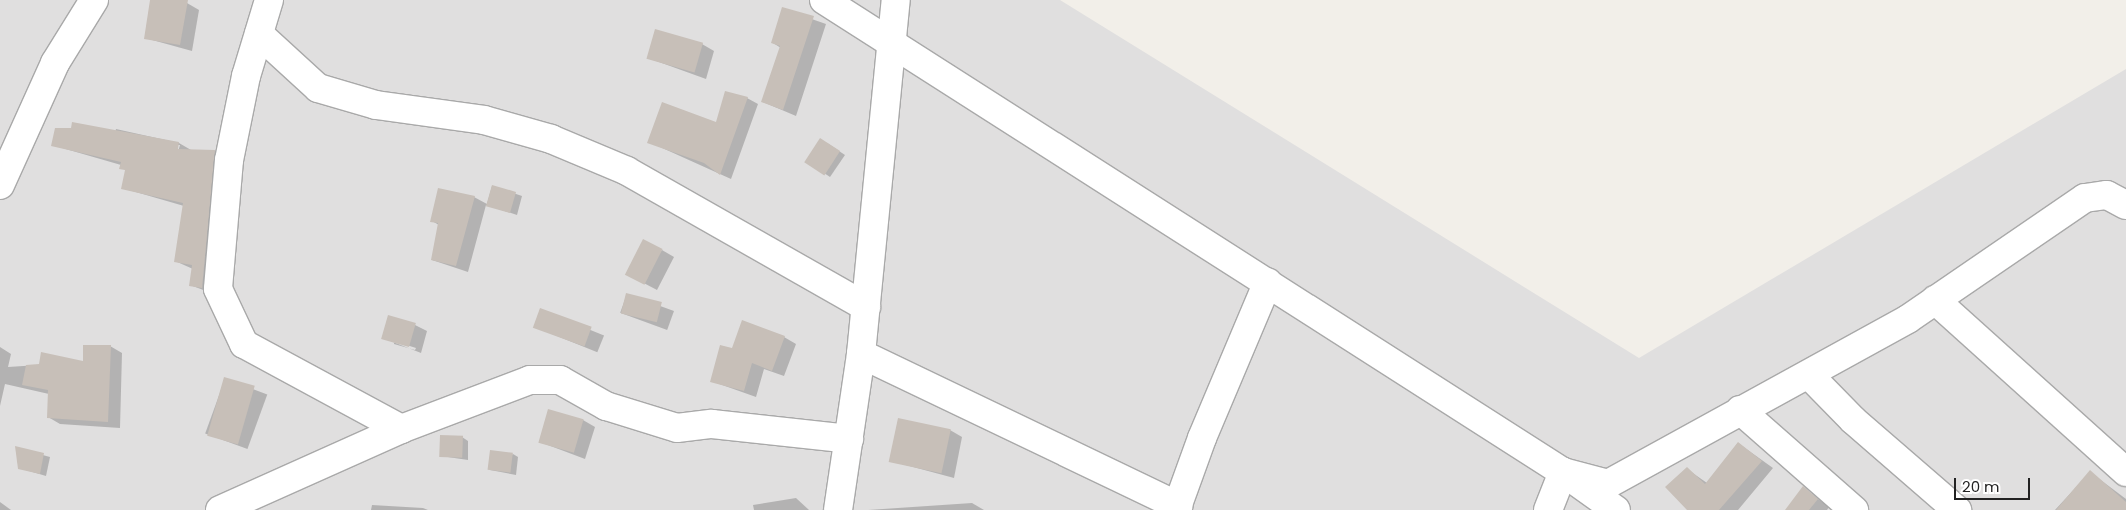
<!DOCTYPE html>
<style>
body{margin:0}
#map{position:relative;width:2126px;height:510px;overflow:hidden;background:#f2efe9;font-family:Poppins,sans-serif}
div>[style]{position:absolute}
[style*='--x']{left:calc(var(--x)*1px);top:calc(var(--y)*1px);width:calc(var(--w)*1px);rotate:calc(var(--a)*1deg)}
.residential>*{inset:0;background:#e0dfdf}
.shadow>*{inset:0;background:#0003;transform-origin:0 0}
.building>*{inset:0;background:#c7bfb8;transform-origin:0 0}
.roads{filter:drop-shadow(1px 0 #a9a9a9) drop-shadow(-1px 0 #a9a9a9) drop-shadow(0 1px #a9a9a9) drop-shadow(0 -1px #a9a9a9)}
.minor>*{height:28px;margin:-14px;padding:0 14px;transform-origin:14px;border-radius:14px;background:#fff}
span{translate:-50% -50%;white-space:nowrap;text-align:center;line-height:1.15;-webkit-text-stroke:4.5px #fff;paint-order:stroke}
.scale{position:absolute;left:1954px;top:478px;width:76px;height:22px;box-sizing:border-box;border:2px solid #222;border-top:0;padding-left:6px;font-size:15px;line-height:18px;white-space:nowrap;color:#222;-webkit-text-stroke:4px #fff;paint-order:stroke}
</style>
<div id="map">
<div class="residential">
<div style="clip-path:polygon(0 0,1060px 0,1639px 358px,2126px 69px,2126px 510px,0 510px)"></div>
</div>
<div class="shadow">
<div style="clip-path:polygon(151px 0,187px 3px,199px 10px,192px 51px,145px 38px)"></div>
<div style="clip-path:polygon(783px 9px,826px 24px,796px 116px,763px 102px,781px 48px,773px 43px)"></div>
<div style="clip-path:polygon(702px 44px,714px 51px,706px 79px,648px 58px)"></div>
<div style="clip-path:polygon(747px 98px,758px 104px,731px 179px,649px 142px,717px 124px)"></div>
<div style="clip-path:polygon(evenodd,116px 129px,179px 143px,191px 150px,215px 151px,227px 158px,214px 294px,190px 285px,193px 269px,175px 261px,184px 206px,122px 188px,126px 171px,121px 165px,52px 145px,115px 133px,116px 129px,177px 145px,180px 145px,177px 155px,177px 145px)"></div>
<div style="clip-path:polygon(827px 143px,845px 155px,830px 177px,806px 161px)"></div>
<div style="clip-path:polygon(492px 186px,522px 196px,517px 215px,486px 205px,468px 272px,432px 260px,439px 225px,432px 221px,474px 197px,487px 204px)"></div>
<div style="clip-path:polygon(662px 250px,674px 257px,657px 290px,638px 280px)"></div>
<div style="left:627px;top:294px;width:50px;height:20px;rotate:20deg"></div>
<div style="left:541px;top:310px;width:68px;height:18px;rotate:22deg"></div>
<div style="clip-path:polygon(evenodd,415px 325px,427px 331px,421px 353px,383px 338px,415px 325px,394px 341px,416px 348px,415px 350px,394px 344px,394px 341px)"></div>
<div style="clip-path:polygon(784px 337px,796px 344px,784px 376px,764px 369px,756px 397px,711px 381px,733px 350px)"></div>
<div style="clip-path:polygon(110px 346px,122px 353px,120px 428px,60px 424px,48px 417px,49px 394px,5px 384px,0 406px,0 347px,11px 354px,8px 367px,85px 362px)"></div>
<div style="left:225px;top:379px;width:45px;height:58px;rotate:20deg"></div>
<div style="clip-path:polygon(583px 420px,595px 427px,585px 459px,540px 442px)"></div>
<div style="clip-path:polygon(950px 430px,962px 437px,954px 478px,891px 461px)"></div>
<div style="clip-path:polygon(462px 437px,468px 441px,468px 460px,441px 456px)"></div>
<div style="clip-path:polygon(1738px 443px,1773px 468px,1738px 510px,1689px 510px,1687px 469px,1707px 483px)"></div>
<div style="clip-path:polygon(17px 448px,50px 457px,46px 476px,19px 468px)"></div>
<div style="clip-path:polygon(513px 454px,518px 457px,516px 475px,490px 470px)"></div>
<div style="clip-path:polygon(2090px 472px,2126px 499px,2126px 510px,2055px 510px)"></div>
<div style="clip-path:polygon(1803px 488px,1829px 507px,1827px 510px,1787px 510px)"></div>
<div style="clip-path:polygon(796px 498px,809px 510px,754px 510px,753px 505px)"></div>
<div style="clip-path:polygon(0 502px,11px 510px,0 510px)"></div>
<div style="clip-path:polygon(972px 503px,984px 510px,868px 510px)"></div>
<div style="clip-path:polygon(372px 505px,423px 508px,428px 510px,371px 510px)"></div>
</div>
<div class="building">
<div style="clip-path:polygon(150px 0,188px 0,180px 45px,144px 39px)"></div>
<div style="clip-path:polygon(782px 7px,814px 16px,783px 110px,761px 102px,780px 46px,771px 43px)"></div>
<div style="left:655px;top:29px;width:50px;height:31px;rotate:16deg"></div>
<div style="clip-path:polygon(725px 91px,748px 97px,720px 175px,704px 163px,647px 143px,662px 102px,716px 122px)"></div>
<div style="clip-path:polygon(72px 122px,179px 142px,178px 149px,215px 150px,202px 288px,189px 286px,192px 265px,174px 262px,183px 203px,121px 189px,125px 170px,119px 169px,121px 162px,51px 146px,55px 128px,71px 128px)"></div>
<div style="left:820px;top:138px;width:24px;height:29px;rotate:33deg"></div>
<div style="left:492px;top:185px;width:25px;height:22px;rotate:16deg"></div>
<div style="clip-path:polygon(438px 188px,475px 196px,456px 266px,431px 260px,438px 223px,430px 222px)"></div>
<div style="left:643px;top:239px;width:22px;height:40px;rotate:27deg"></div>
<div style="left:626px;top:293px;width:37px;height:21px;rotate:14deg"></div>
<div style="left:540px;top:308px;width:55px;height:21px;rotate:20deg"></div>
<div style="left:388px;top:315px;width:29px;height:25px;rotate:16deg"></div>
<div style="clip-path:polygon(742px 320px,785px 336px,772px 371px,752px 363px,744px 391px,710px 382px,720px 345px,732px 348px)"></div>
<div style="clip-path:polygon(83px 345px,111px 345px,108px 422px,47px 418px,48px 390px,22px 385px,26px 365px,39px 364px,41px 352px,83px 361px)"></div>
<div style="left:224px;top:377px;width:32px;height:61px;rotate:16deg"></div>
<div style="left:548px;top:409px;width:37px;height:35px;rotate:16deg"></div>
<div style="left:898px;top:418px;width:54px;height:45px;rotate:12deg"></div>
<div style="left:440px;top:435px;width:23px;height:22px;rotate:2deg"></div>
<div style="clip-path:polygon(1738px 442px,1762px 461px,1719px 510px,1687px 510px,1665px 487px,1687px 467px,1705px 484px)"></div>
<div style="clip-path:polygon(15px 446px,44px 453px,40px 474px,18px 469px)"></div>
<div style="left:490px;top:450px;width:23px;height:20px;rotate:7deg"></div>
<div style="clip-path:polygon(2090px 470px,2126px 502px,2126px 510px,2056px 510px)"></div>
<div style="clip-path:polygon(1803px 486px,1818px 499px,1809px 510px,1785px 510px)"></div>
</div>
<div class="roads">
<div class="minor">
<div style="--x:269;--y:0;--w:79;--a:106.8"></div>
<div style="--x:246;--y:76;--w:86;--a:101.4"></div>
<div style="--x:229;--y:160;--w:129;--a:94.9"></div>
<div style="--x:218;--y:289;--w:61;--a:64.7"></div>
<div style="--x:244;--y:344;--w:179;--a:28.4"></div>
<div style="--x:824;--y:0;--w:877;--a:32.57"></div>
<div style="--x:1563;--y:472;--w:65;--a:35.6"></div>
<div style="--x:259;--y:34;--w:80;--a:42.5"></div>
<div style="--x:318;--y:88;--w:60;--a:16.3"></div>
<div style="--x:376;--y:105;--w:109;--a:7.9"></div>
<div style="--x:484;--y:120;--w:70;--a:15.8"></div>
<div style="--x:551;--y:139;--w:82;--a:22.8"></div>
<div style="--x:627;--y:171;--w:275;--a:29.6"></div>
<div style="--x:0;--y:185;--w:134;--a:-65.7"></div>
<div style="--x:55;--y:63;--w:74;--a:-58.2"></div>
<div style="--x:1935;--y:300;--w:257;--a:42"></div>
<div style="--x:861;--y:354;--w:352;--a:25.6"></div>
<div style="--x:1809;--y:375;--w:63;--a:45.6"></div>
<div style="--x:1853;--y:420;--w:138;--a:40.9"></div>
<div style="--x:1740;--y:410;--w:152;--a:41.3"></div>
<div style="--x:220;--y:510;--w:198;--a:-24.1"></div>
<div style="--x:401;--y:429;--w:138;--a:-20.8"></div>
<div style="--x:530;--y:380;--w:30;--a:0"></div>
<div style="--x:560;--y:380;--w:53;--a:29.5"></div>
<div style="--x:606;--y:406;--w:74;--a:17.2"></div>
<div style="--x:677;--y:428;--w:35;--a:-7"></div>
<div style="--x:712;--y:424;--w:138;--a:6.2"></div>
<div style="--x:838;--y:510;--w:158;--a:-81.6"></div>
<div style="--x:861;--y:354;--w:356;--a:-84.4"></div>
<div style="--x:1176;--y:510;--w:77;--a:-70.1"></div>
<div style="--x:1202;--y:438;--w:169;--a:-67.1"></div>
<div style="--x:1548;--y:510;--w:41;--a:-68.5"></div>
<div style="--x:1563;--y:472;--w:47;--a:14.9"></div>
<div style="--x:1608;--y:484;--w:342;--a:-28.8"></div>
<div style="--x:1908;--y:319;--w:214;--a:-34.4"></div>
<div style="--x:2085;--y:198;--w:22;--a:-8"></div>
<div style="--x:2107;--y:195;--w:21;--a:28"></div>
</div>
</div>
<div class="scale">20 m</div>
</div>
